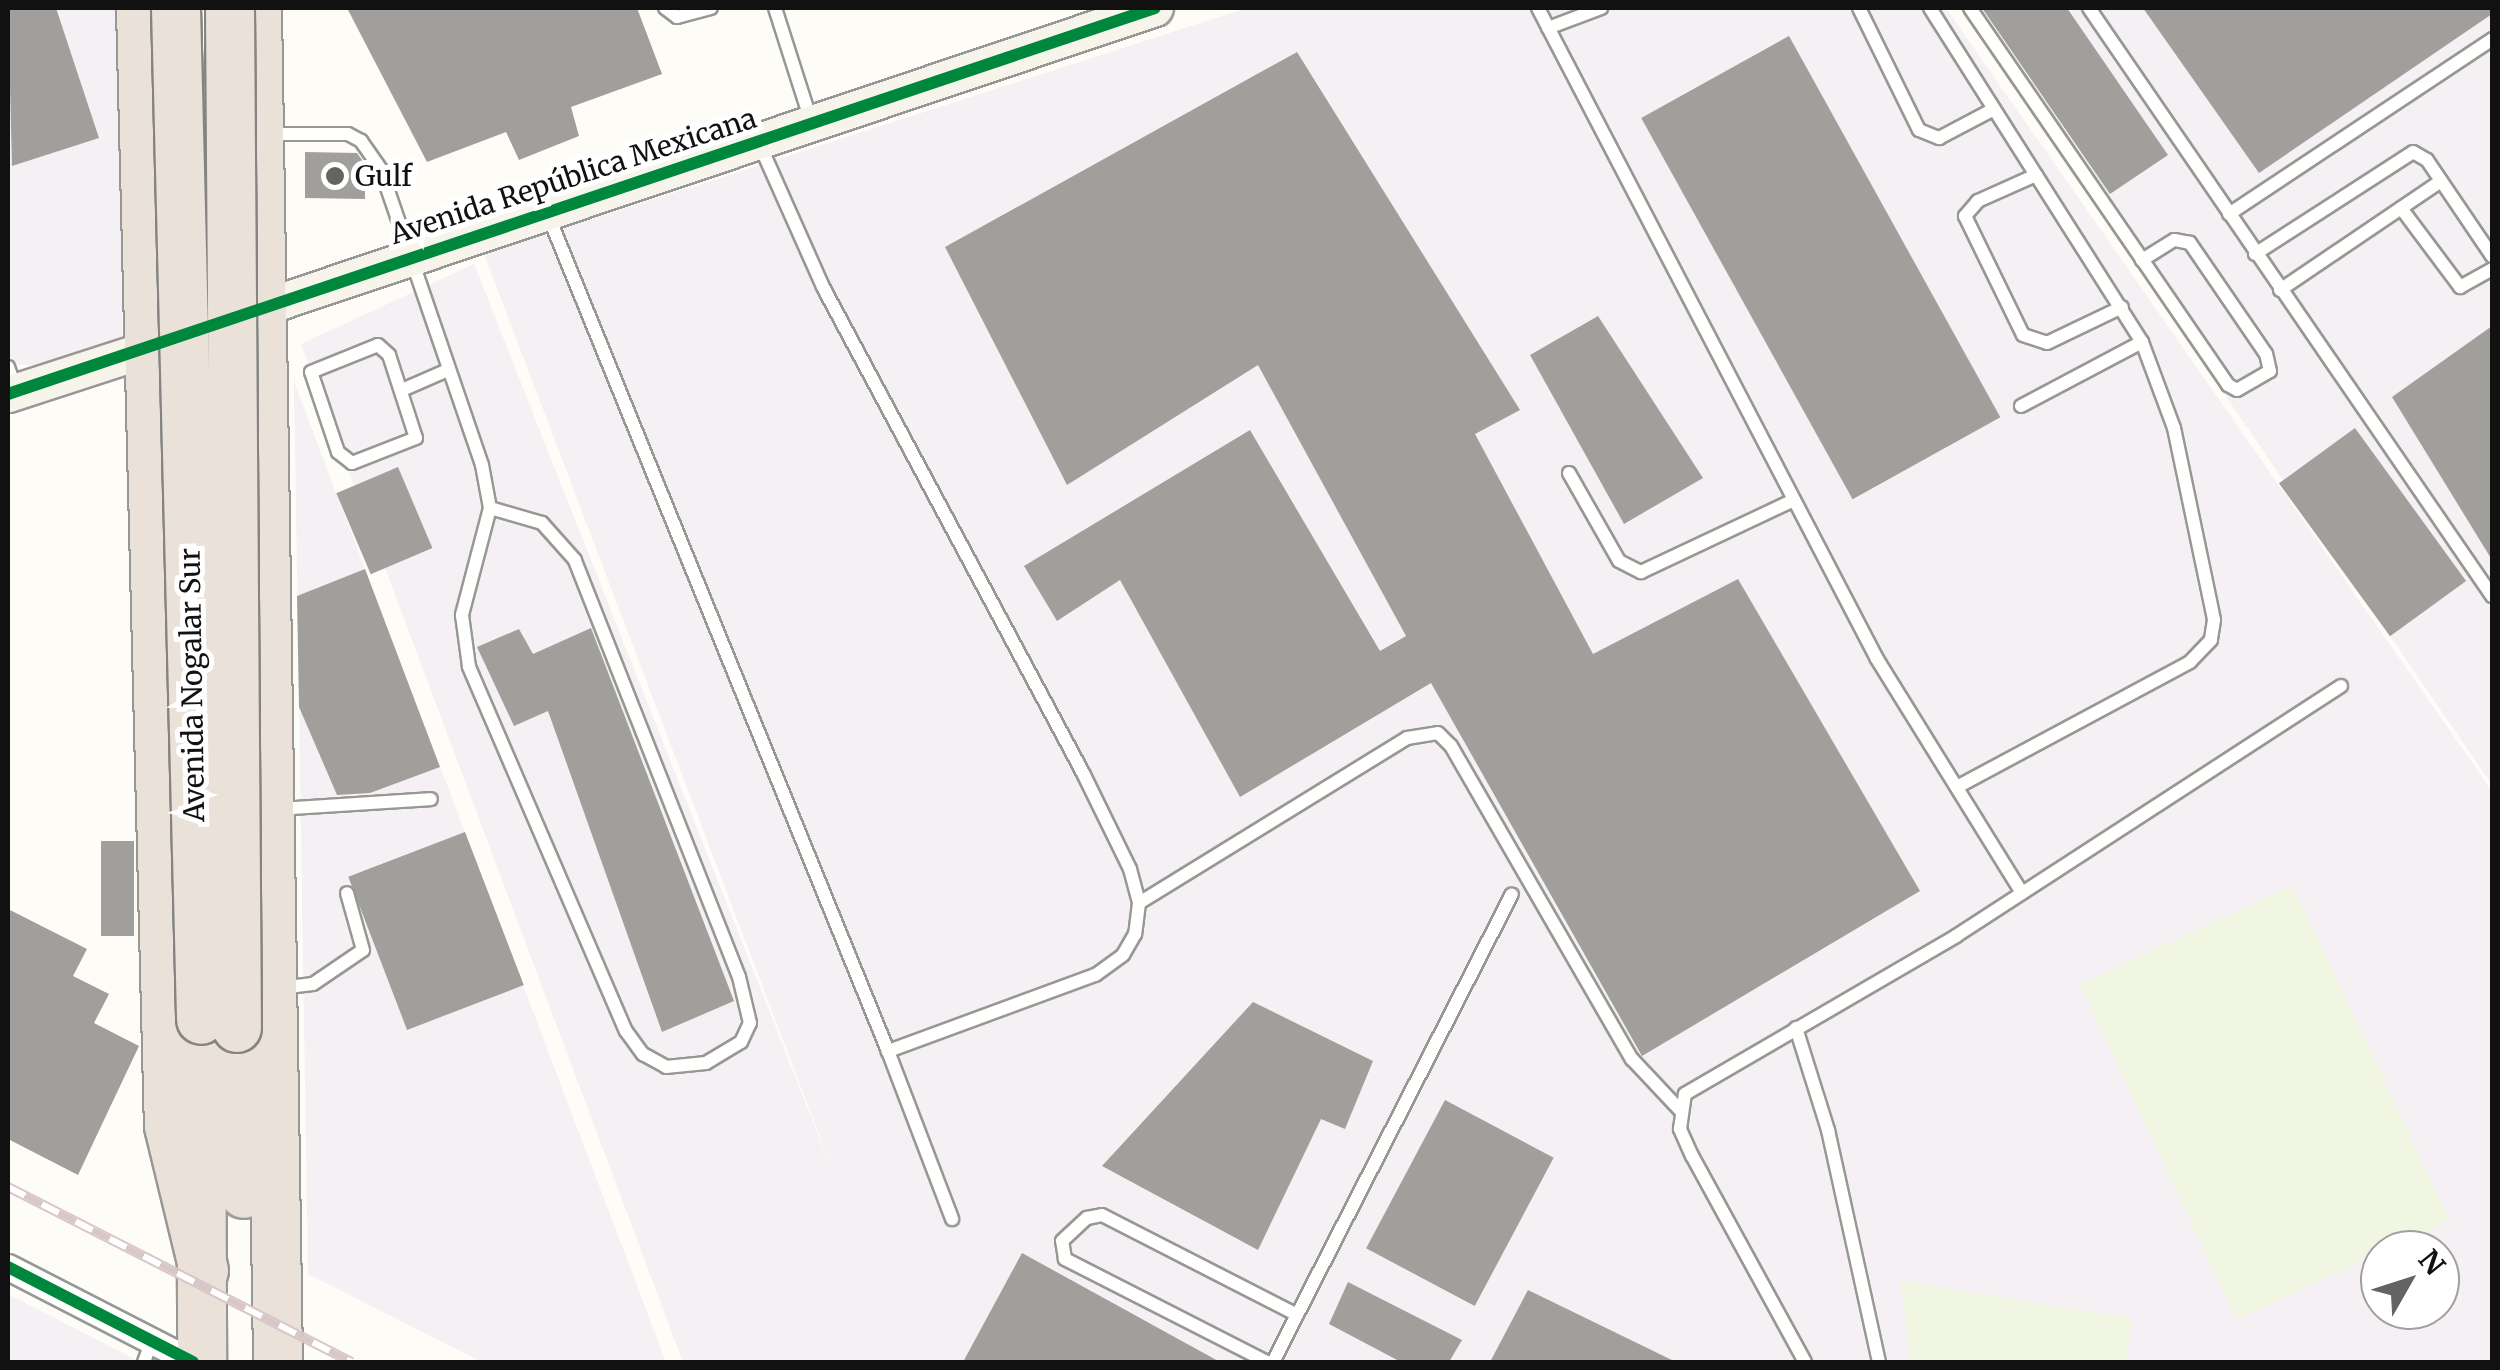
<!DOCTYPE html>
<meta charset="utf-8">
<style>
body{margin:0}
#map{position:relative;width:2500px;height:1370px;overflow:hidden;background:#fdfcf7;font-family:Merriweather,serif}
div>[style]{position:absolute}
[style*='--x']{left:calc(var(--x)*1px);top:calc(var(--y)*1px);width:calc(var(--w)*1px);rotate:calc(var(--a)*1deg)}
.industrial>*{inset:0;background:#f5f0f3;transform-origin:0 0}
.pitch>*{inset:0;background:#f0f6e1;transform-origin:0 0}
.building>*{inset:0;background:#a19f9c;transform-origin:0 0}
.roads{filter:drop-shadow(2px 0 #979795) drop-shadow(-2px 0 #979795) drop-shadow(0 2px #979795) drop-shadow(0 -2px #979795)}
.lane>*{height:12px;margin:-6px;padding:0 6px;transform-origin:6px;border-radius:6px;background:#fffffe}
.street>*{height:25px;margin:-12.5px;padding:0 12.5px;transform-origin:12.5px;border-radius:12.5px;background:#fffffe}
.secondary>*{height:35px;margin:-17.5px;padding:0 17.5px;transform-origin:17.5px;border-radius:17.5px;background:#f6f4eb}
.highway>*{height:48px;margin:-24px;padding:0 24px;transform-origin:24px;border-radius:24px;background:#eae1d8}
.rail>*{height:10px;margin-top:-5px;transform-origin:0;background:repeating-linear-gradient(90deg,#fff 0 19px,#d9c6c7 0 38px);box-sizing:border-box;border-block:2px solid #d9c6c7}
.bridges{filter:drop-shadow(2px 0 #858482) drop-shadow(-2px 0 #858482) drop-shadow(0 2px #858482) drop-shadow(0 -2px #858482)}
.highway-bridge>*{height:48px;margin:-24px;padding:0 24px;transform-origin:24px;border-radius:24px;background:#eae1d8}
.cycleway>*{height:12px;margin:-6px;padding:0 6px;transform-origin:6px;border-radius:6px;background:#00873e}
.dots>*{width:28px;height:28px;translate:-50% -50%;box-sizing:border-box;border:5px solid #fff;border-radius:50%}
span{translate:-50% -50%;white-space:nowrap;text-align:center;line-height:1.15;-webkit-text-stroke:10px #fff;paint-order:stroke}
.poi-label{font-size:28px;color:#111}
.left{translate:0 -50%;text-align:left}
.street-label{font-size:28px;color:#111}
.frame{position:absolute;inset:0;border:10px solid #111;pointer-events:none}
.north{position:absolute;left:2360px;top:1230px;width:100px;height:100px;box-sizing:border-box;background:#fff;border:2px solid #a0a0a0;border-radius:50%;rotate:51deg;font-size:28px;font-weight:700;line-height:40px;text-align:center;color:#111}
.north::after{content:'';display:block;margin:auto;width:35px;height:45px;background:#646362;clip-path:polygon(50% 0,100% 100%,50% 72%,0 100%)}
</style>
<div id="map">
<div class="industrial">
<div style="left:8px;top:8px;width:114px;height:357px"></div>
<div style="clip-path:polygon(evenodd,1247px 8px,1946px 8px,2492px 791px,2492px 1362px,683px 1362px,301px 344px,474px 264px,842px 1195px,484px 254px,1247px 8px,2380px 1250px,2440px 1250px,2440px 1310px,2380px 1310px,2380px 1250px)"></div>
<div style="clip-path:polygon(1960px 8px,2492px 8px,2492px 785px)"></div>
<div style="clip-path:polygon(294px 382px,666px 1362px,482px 1362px,308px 1274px)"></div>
<div style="clip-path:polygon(8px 1294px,140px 1362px,8px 1362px)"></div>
</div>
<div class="pitch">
<div style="left:2293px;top:885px;width:370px;height:235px;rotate:65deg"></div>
<div style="clip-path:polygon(1901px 1281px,2132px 1318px,2126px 1362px,1910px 1362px)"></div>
</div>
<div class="building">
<div style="clip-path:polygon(8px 8px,56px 8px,99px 138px,12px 166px)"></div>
<div style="clip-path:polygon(347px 8px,637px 8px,662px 74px,571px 107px,579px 136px,519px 160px,506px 132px,427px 162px)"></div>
<div style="clip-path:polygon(1982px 8px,2067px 8px,2168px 155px,2110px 194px)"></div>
<div style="clip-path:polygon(2143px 8px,2492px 8px,2492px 14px,2259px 173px)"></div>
<div style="left:1789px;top:36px;width:436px;height:169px;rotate:61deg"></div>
<div style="clip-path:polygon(1297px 52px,1520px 410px,1475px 434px,1593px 654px,1738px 579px,1920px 891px,1642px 1056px,1431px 683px,1240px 797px,1120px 580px,1057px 621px,1024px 566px,1250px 430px,1380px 651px,1406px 636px,1258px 365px,1067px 485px,945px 247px)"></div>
<div style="clip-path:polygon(305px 152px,357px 153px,365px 164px,365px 199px,305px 198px)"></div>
<div style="clip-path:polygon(1598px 316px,1703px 478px,1624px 524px,1530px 355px)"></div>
<div style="clip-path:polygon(2492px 326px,2492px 560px,2392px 397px)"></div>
<div style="left:2355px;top:428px;width:189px;height:94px;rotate:54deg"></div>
<div style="left:398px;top:467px;width:88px;height:67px;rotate:67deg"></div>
<div style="clip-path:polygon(365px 569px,440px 767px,370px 793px,337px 795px,299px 707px,297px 596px)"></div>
<div style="clip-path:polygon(591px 628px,734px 1001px,662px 1032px,548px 711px,514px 726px,477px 647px,519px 629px,533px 654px)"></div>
<div style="left:465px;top:832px;width:164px;height:125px;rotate:69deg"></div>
<div style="left:101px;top:841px;width:33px;height:95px"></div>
<div style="clip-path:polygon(8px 909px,87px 949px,73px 976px,109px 994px,94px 1023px,139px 1046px,78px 1175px,8px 1139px)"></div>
<div style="clip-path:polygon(1253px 1002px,1373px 1061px,1345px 1129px,1321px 1119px,1258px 1250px,1102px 1166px)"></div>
<div style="left:1445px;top:1100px;width:123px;height:168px;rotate:28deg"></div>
<div style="clip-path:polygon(1022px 1253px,1220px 1362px,963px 1362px)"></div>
<div style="clip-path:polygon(1348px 1282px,1462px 1340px,1449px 1362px,1401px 1362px,1329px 1324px)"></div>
<div style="clip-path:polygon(1528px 1290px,1676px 1362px,1490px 1362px)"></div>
</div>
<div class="roads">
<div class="lane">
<div style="--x:665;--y:8;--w:15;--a:37"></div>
<div style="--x:677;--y:17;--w:35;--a:-15"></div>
<div style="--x:775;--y:8;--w:119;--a:72.3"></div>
<div style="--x:1538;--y:8;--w:734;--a:62.49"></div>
<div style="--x:1877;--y:659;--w:275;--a:58.2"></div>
<div style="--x:1859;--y:8;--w:136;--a:63.8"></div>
<div style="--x:1919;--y:130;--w:22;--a:22"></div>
<div style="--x:1939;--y:138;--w:62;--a:-27.8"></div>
<div style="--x:1930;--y:8;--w:396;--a:57.6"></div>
<div style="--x:2142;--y:342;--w:92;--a:69.6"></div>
<div style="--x:2174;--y:428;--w:196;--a:78.2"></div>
<div style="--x:2214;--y:620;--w:20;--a:99"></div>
<div style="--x:2211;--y:640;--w:30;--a:134"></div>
<div style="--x:2190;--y:662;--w:264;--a:151.8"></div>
<div style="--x:1970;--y:8;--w:457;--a:55.6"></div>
<div style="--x:2228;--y:385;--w:10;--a:29"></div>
<div style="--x:2237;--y:390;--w:38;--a:-30"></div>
<div style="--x:2270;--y:371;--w:17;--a:-103"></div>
<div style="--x:2266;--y:354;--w:135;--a:-124.4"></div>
<div style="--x:2190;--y:243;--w:16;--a:-169"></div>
<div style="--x:2174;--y:240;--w:38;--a:148"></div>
<div style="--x:2089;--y:8;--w:713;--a:55.57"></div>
<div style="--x:1548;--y:28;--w:57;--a:-20.7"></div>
<div style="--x:269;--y:134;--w:79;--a:0"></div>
<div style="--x:348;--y:134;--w:15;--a:28"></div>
<div style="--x:361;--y:141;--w:35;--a:55"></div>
<div style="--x:381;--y:170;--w:312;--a:71.1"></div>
<div style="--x:482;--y:465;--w:44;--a:79.5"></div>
<div style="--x:490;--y:508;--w:111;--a:104.7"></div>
<div style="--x:462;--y:615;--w:52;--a:82.3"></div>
<div style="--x:469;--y:667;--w:396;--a:66.7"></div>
<div style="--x:626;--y:1031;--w:29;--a:54"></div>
<div style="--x:643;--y:1054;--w:26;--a:29"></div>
<div style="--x:666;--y:1067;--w:40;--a:-5.7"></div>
<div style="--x:706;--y:1063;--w:41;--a:-31"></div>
<div style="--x:741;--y:1042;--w:21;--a:-65"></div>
<div style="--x:750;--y:1023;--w:47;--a:-103.4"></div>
<div style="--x:739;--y:977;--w:448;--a:-111.5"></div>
<div style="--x:575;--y:560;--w:50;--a:-131.7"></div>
<div style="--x:542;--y:523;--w:54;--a:-163.9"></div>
<div style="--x:759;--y:143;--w:158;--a:66"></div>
<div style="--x:823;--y:287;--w:551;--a:61.85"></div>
<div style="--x:1083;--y:773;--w:107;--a:63.9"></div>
<div style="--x:1130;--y:869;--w:35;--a:75"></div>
<div style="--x:1139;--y:903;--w:31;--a:97"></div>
<div style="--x:1135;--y:934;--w:24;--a:120"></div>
<div style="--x:1123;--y:955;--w:34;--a:144"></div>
<div style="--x:1095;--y:975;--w:221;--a:159.8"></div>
<div style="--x:888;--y:1051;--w:180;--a:69.1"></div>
<div style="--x:2036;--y:175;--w:64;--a:155.9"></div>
<div style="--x:1978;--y:201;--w:20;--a:131"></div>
<div style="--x:1965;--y:216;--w:132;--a:64"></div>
<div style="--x:2023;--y:335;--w:25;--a:18"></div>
<div style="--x:2047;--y:343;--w:83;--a:-25.6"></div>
<div style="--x:2401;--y:208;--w:99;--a:53.2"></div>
<div style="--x:2460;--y:287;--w:37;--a:-29"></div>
<div style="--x:2229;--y:214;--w:316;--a:-33.6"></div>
<div style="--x:548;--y:215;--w:902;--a:67.87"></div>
<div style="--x:2255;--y:254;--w:188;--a:-32.8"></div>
<div style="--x:2413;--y:152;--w:16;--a:30"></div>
<div style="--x:2427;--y:160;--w:116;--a:55.9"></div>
<div style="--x:2280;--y:290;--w:194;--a:-34.1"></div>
<div style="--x:378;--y:345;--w:15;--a:42"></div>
<div style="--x:389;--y:355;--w:87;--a:72"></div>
<div style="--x:416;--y:438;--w:69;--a:158.7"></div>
<div style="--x:352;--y:463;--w:18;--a:-142"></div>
<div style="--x:338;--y:452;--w:84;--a:-108.6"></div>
<div style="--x:311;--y:372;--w:72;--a:-21.9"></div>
<div style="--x:8;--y:367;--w:23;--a:70"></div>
<div style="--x:402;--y:390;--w:50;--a:-23.5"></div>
<div style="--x:2021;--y:406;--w:137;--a:-27.9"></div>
<div style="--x:1569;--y:473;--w:101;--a:60.4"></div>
<div style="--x:1619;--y:561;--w:25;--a:27"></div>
<div style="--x:1641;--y:572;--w:169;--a:-25.2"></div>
<div style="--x:278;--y:809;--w:153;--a:-3.7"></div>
<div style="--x:1139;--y:903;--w:315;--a:-31.6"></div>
<div style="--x:1407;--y:738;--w:31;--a:-9"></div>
<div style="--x:1438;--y:733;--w:18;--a:45"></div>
<div style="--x:1451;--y:746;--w:362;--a:60"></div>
<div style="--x:1632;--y:1059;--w:69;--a:46.8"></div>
<div style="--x:280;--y:988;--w:33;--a:-7"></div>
<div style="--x:313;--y:984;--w:60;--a:-34.2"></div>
<div style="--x:363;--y:950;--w:59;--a:-105.7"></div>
<div style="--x:1796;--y:1028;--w:107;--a:72.6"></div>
<div style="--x:1828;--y:1130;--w:238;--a:77.6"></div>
<div style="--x:144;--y:1362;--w:20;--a:-70"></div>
<div style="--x:1267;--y:1362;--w:227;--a:-153"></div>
<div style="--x:1065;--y:1259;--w:18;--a:-99"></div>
<div style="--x:1062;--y:1241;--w:34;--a:-43"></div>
<div style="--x:1087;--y:1218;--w:15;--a:-11"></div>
<div style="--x:1102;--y:1215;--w:219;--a:27.1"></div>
<div style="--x:1273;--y:1362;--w:525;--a:-62.95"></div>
<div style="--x:1805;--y:1362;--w:235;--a:-118.7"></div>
<div style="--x:1692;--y:1156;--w:30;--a:-114"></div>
<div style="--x:1680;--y:1129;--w:35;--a:-82"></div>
<div style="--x:1685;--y:1094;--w:314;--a:-30.2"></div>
<div style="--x:1956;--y:936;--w:459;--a:-33"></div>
</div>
<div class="street">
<div style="--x:8;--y:1267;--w:208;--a:27.2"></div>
</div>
<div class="secondary">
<div style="--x:240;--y:315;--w:965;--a:-18.55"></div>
<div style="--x:8;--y:394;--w:168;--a:-18"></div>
</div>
<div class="highway">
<div style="--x:141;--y:8;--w:1118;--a:88.57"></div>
<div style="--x:169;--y:1126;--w:149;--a:76.4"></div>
<div style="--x:257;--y:8;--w:1354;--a:89.11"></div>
<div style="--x:201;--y:1020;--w:342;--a:89.8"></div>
<div style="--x:237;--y:1028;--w:166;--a:87.6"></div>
</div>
</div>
<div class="rail">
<div style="--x:8;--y:1187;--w:386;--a:27"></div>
</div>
<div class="bridges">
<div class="highway-bridge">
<div style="--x:176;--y:8;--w:1012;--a:88.58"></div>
<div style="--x:230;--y:8;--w:1020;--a:89.61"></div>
</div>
</div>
<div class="cycleway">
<div style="--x:8;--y:394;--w:1210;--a:-18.6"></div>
<div style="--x:8;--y:1267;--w:208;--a:27.2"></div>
</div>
<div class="dots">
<div style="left:335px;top:176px;background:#646362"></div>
</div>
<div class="poi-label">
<span class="left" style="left:355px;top:176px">Gulf</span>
</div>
<div class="street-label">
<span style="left:573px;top:176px;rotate:-18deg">Avenida República Mexicana</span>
<span style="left:192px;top:685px;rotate:-91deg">Avenida Nogalar Sur</span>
</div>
<div class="frame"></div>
<div class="north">N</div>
</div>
